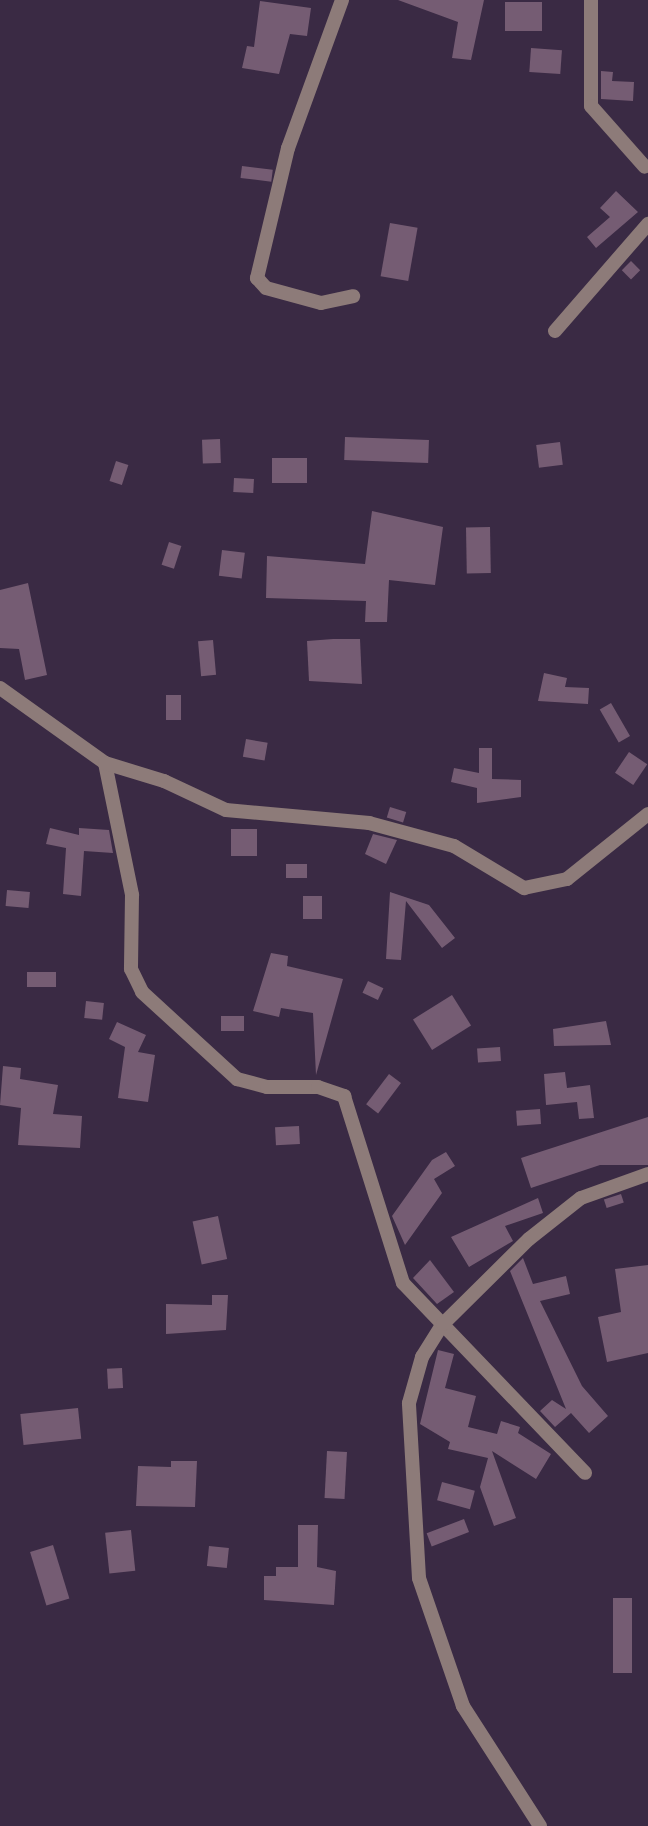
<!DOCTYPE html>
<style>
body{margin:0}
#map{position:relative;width:648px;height:1826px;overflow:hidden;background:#3a2a44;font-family:Signika,sans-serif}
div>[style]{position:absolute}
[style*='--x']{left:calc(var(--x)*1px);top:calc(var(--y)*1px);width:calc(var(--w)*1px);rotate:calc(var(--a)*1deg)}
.building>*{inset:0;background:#755c73;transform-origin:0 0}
.minor>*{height:14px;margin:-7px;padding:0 7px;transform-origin:7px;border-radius:7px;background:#8d7b79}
span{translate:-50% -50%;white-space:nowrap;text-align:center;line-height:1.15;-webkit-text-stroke:5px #302039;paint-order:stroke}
</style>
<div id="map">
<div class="building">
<div style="clip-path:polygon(398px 0,484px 0,471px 60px,452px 58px,458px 22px)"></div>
<div style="clip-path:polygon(260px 1px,311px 8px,307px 36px,290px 34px,279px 74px,242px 68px,247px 46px,254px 47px)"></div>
<div style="left:542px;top:2px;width:29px;height:37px;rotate:90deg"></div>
<div style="left:531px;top:48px;width:31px;height:24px;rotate:4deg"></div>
<div style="clip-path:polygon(601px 71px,613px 72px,612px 81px,634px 82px,633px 101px,601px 99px)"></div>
<div style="left:242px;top:166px;width:31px;height:12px;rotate:7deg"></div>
<div style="clip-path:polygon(616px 191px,638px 212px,596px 248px,587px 237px,610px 217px,600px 208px)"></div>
<div style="left:390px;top:223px;width:28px;height:54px;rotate:10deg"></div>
<div style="left:631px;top:261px;width:13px;height:13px;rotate:45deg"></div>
<div style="left:345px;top:437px;width:84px;height:23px;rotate:2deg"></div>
<div style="left:220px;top:439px;width:24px;height:18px;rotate:88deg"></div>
<div style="left:560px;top:442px;width:23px;height:24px;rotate:83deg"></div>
<div style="left:272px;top:458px;width:35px;height:25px"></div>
<div style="left:116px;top:461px;width:13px;height:21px;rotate:18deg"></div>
<div style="left:234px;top:478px;width:20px;height:14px;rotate:3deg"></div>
<div style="clip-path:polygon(372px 511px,443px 527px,435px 585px,389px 580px,387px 622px,365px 622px,366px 601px,266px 598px,267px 556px,365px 564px)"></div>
<div style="left:490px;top:527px;width:46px;height:24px;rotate:89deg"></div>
<div style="left:169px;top:542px;width:13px;height:24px;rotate:18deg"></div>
<div style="left:222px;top:550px;width:23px;height:26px;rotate:7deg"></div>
<div style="clip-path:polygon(28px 583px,47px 675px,25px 680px,19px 649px,0 648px,0 590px)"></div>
<div style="clip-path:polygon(333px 639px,360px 639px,362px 684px,309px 681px,307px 641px)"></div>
<div style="left:213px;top:640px;width:35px;height:15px;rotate:85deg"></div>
<div style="clip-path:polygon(544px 673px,567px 678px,565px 687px,589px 688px,588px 704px,538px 701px)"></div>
<div style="left:166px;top:695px;width:15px;height:25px"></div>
<div style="left:611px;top:703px;width:38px;height:13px;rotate:60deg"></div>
<div style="left:246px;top:739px;width:22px;height:18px;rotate:10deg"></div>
<div style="clip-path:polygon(479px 748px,492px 748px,492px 779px,521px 780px,521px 797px,477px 803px,477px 788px,451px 782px,454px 768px,479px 773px)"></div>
<div style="left:629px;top:752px;width:22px;height:25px;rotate:34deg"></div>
<div style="left:390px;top:807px;width:17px;height:11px;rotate:17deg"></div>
<div style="clip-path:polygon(50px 828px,79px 835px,79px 828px,109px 830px,113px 853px,84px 851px,81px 896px,63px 894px,66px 848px,46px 844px)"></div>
<div style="left:231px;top:829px;width:26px;height:27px"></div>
<div style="clip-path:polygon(373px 834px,397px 840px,386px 864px,365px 854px)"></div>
<div style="left:307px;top:864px;width:14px;height:21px;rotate:90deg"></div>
<div style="left:7px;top:890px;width:23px;height:16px;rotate:5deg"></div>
<div style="clip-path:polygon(390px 892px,429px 905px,455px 938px,442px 948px,406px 901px,401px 960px,386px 959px)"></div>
<div style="left:303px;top:896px;width:19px;height:23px"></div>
<div style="clip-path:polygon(271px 953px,288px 956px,287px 966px,343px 979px,316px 1075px,313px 1013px,281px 1008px,279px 1017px,253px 1011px)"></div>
<div style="left:27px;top:972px;width:29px;height:15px"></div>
<div style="left:368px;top:981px;width:17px;height:13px;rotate:25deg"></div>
<div style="left:452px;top:995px;width:36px;height:46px;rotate:58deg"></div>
<div style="left:86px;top:1001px;width:18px;height:17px;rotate:6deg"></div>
<div style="left:221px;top:1016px;width:23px;height:15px"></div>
<div style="clip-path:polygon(606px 1021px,611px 1045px,554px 1046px,553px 1029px)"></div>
<div style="clip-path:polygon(117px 1022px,146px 1035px,138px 1052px,155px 1055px,148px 1102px,118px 1098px,125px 1047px,109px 1039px)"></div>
<div style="left:500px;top:1047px;width:14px;height:23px;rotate:86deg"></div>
<div style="clip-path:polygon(3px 1066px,21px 1068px,20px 1079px,58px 1085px,53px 1114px,82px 1116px,80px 1148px,18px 1145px,21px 1108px,0 1105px)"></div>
<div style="clip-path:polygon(565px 1072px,567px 1088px,590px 1085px,594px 1118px,579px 1119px,577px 1102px,546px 1105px,544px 1074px)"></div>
<div style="left:389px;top:1074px;width:15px;height:38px;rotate:37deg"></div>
<div style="left:540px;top:1109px;width:15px;height:24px;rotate:86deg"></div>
<div style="clip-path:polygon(648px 1117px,648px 1165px,600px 1165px,531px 1188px,521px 1158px)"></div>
<div style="left:299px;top:1126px;width:18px;height:24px;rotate:87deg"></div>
<div style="clip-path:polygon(446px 1152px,455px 1166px,434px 1179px,442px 1193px,405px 1245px,392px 1216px,432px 1160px)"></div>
<div style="left:621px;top:1194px;width:9px;height:18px;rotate:72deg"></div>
<div style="clip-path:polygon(538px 1198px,543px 1213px,505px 1226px,513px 1241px,469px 1267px,451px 1237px)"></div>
<div style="left:218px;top:1216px;width:44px;height:26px;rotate:78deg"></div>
<div style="clip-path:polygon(523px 1258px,533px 1284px,566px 1276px,570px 1294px,540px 1301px,582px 1386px,608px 1416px,589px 1433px,571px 1413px,555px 1427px,540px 1411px,552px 1400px,566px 1409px,510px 1271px)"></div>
<div style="clip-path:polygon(430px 1260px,454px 1292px,437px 1304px,413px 1278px)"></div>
<div style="clip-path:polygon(648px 1265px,648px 1353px,607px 1362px,598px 1317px,621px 1312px,615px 1269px)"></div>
<div style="clip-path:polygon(212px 1295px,228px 1295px,226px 1330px,166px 1334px,166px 1304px,212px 1305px)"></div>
<div style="clip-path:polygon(438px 1350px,454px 1354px,445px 1388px,476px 1396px,468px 1427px,497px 1434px,501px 1421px,520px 1427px,518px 1433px,551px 1454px,536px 1479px,492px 1451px,516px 1518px,494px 1526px,480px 1487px,488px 1458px,448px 1449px,450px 1442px,420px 1424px)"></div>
<div style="left:122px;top:1368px;width:20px;height:15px;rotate:87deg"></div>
<div style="left:78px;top:1408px;width:31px;height:58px;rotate:84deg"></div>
<div style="left:327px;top:1451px;width:20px;height:47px;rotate:3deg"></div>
<div style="clip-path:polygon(171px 1461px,197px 1461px,195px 1507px,136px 1506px,138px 1466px,171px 1467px)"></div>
<div style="left:442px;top:1482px;width:34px;height:19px;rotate:15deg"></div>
<div style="left:464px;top:1519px;width:14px;height:40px;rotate:69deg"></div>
<div style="clip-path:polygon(298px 1525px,318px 1525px,317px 1567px,336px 1571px,334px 1605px,264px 1600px,264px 1576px,276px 1576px,276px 1567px,298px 1567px)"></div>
<div style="left:131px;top:1530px;width:41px;height:26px;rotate:84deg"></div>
<div style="left:53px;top:1545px;width:56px;height:24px;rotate:73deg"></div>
<div style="left:209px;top:1546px;width:20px;height:20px;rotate:6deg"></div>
<div style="left:613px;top:1598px;width:19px;height:75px"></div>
</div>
<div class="minor">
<div style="--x:342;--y:0;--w:158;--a:110"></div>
<div style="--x:288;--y:148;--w:134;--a:103.4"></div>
<div style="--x:257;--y:278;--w:13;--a:48"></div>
<div style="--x:266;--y:288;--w:57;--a:15.3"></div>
<div style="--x:321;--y:303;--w:33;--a:-12"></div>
<div style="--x:591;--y:0;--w:106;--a:90"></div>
<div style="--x:591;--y:106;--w:81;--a:48.5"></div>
<div style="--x:555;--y:331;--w:142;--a:-49"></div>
<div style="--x:0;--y:688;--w:129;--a:35.5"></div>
<div style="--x:105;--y:763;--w:135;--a:78.4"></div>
<div style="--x:132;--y:895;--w:74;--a:90.8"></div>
<div style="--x:131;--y:969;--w:25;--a:64"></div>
<div style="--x:142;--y:992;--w:129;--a:42.5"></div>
<div style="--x:237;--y:1079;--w:31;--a:15"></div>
<div style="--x:267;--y:1087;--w:51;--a:0"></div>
<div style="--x:318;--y:1087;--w:28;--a:19"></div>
<div style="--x:344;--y:1096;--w:196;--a:72.5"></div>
<div style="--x:403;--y:1283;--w:263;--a:46.2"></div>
<div style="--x:105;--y:763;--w:62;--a:17"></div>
<div style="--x:164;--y:781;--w:68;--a:25.1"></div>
<div style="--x:226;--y:810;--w:144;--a:5.2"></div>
<div style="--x:369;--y:823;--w:88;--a:15.1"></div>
<div style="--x:454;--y:846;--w:82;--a:31"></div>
<div style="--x:524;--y:888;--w:44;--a:-11.8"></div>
<div style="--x:567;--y:879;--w:104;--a:-38.7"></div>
<div style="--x:540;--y:1826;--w:143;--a:-122.7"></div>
<div style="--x:463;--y:1706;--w:135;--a:-109"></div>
<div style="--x:419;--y:1578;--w:175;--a:-93.3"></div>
<div style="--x:409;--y:1403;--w:48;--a:-74.2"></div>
<div style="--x:422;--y:1357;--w:39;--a:-58"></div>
<div style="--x:443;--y:1324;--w:121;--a:-44.7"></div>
<div style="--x:529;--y:1239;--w:66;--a:-38.3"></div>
<div style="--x:581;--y:1198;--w:71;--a:-19.7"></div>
</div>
</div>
